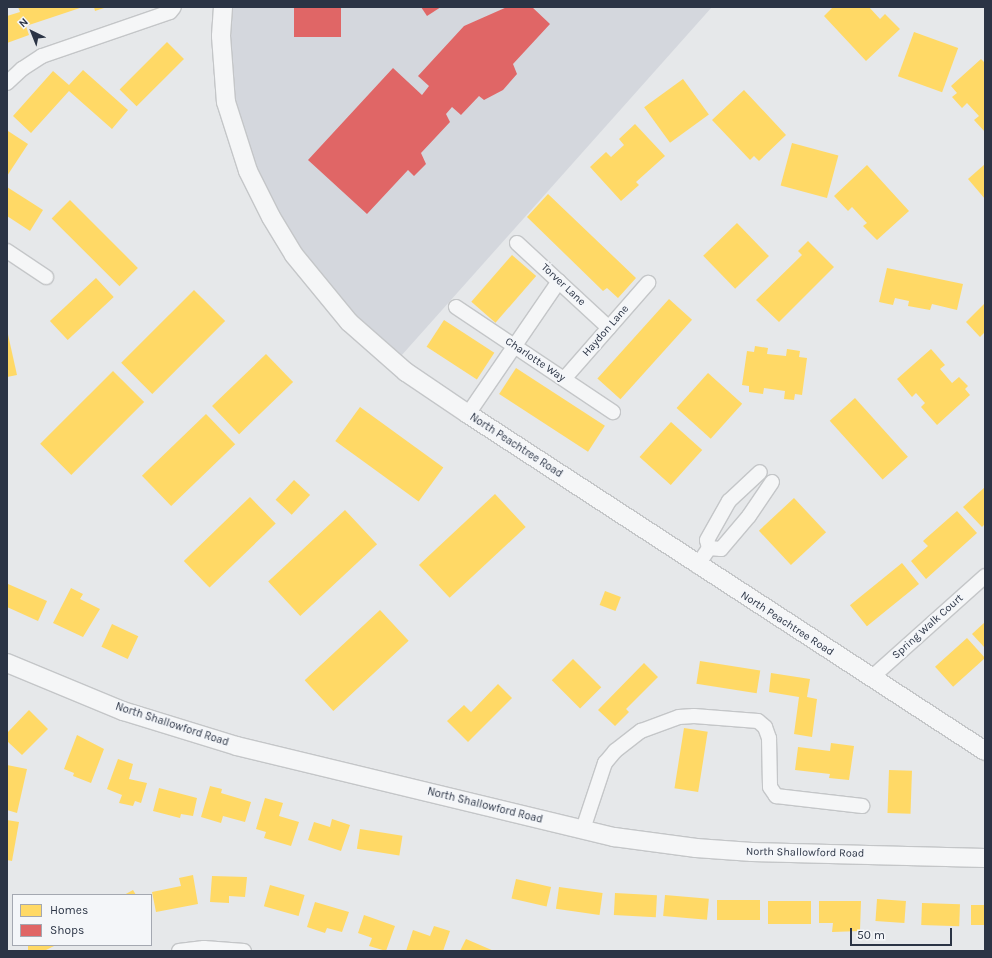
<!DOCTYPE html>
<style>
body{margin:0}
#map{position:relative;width:992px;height:958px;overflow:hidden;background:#e6e8ea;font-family:Karla,sans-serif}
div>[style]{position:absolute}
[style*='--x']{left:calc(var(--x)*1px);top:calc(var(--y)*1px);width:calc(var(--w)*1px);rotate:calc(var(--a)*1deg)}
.built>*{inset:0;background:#d4d7dd}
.homes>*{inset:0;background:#ffd966;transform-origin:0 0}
.shops>*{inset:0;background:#e06666;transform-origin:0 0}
.roads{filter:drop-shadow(1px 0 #c4c6c8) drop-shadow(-1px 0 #c4c6c8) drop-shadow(0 1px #c4c6c8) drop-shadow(0 -1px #c4c6c8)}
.minor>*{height:14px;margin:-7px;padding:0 7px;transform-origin:7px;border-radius:7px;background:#f5f6f7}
.tertiary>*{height:18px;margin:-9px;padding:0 9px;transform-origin:9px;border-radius:9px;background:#f5f6f7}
span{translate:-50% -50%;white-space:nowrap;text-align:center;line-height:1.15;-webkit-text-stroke:4px #f4f6f9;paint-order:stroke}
.street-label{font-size:11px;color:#2b3445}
.frame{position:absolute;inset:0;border:8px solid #2b3445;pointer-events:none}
.legend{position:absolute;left:12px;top:894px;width:140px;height:52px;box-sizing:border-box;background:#f4f6f9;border:1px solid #a4a8b1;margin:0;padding:5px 7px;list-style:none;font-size:12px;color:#2b3445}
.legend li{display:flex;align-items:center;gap:8px;height:20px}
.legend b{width:20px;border:1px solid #a4a8b1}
.north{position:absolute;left:12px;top:12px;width:40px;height:40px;-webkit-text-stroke:3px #f4f6f9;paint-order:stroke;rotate:317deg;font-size:11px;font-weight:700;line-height:16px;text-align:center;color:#2b3445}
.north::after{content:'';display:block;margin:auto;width:14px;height:18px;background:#2b3445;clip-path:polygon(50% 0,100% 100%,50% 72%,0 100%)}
.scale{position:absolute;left:850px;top:928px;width:102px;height:18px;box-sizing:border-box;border:2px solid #2b3445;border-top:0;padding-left:5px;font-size:12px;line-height:14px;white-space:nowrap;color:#2b3445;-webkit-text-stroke:3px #f4f6f9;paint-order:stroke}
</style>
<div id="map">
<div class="built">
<div style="clip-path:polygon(229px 7px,712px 7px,393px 365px,305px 270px,229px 111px)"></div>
</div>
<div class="homes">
<div style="clip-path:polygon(18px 7px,83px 7px,26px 26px,29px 35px,7px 43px,7px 16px,20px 12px)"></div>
<div style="clip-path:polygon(94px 7px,107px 7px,95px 11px)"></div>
<div style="clip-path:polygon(833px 7px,869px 7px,880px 19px,885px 14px,900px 29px,866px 61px,824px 16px)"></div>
<div style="left:914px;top:32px;width:47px;height:47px;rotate:20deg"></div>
<div style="left:167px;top:42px;width:24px;height:67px;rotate:45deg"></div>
<div style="clip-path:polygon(981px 59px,985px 63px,985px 132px,974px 120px,979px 116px,967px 103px,962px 108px,952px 97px,957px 93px,951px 86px)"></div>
<div style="clip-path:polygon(83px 70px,128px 110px,112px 129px,69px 91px,31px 133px,13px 116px,53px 71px,69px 85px)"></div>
<div style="left:683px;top:79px;width:44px;height:48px;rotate:54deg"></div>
<div style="clip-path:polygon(744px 90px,786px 135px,759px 161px,754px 156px,750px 160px,712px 120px)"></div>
<div style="clip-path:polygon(635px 124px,665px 156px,636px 182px,639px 185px,621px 201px,590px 167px,606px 152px,611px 157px,624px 145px,619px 139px)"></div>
<div style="clip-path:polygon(8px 131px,28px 144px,7px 176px,7px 132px)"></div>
<div style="left:792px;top:143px;width:48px;height:44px;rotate:15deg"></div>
<div style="clip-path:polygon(985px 164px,985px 199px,968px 179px)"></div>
<div style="clip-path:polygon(867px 165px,909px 211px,877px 240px,863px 226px,867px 223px,852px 207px,848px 211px,834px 196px)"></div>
<div style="clip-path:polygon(7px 187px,43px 210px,30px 231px,7px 216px)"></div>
<div style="clip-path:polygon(548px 194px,636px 278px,618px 298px,607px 288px,603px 291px,527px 217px)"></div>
<div style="left:70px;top:200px;width:96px;height:26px;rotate:45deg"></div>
<div style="left:737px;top:223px;width:46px;height:47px;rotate:46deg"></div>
<div style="clip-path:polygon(808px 241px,834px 267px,779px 322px,756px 300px,802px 255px,798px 251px)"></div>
<div style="left:512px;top:255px;width:32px;height:62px;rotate:41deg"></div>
<div style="clip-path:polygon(887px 268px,963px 284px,957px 310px,932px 304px,930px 310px,908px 306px,909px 301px,895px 298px,893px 305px,879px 302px)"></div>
<div style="left:96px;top:278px;width:26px;height:63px;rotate:47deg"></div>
<div style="left:194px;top:290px;width:44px;height:103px;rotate:45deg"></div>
<div style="left:669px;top:299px;width:31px;height:107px;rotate:42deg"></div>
<div style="clip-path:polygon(985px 303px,985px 332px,980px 337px,966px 322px)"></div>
<div style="left:444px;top:320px;width:60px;height:32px;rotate:33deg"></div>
<div style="clip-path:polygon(7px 330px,17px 375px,7px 377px)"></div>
<div style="clip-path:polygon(755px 346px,768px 348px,767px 354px,786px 356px,787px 349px,800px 351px,799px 357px,807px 358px,802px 395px,795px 394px,794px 400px,784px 399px,785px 391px,764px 388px,763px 394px,749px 392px,749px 386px,742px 385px,747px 351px,754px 352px)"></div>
<div style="clip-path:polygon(931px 349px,945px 365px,940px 369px,952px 383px,959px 377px,968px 386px,965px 389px,970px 395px,937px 425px,921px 407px,925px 403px,916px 393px,912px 397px,897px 379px)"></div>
<div style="left:266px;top:354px;width:39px;height:75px;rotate:46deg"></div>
<div style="left:516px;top:368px;width:106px;height:31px;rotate:33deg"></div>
<div style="left:113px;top:371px;width:44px;height:103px;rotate:45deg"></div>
<div style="left:708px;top:373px;width:46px;height:47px;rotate:42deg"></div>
<div style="left:855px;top:398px;width:79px;height:34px;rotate:48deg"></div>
<div style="left:360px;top:407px;width:103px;height:42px;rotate:36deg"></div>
<div style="left:206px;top:414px;width:42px;height:89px;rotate:46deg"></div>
<div style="left:671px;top:422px;width:42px;height:47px;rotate:42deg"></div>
<div style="left:294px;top:480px;width:22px;height:27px;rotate:43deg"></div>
<div style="clip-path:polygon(985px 487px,985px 524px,982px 527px,963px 507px)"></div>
<div style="left:495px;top:494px;width:45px;height:104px;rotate:47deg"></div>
<div style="left:250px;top:497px;width:37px;height:92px;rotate:46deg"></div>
<div style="left:794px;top:498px;width:47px;height:48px;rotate:47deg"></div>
<div style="left:345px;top:510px;width:47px;height:105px;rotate:47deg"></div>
<div style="clip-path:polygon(957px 511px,977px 533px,926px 579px,911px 561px,928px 546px,923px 541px)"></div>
<div style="left:902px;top:563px;width:27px;height:67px;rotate:51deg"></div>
<div style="clip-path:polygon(8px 584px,47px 601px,38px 621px,7px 607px)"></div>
<div style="clip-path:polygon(71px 588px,83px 594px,80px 599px,100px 609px,83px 637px,53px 623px)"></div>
<div style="left:605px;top:591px;width:17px;height:15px;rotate:21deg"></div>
<div style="left:380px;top:610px;width:42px;height:103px;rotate:47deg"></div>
<div style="clip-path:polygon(985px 622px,985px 648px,972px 634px)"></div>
<div style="left:112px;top:624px;width:29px;height:25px;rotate:25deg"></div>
<div style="left:967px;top:638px;width:27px;height:43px;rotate:48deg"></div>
<div style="left:573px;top:659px;width:40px;height:30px;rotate:45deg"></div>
<div style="left:700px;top:661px;width:61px;height:23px;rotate:9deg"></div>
<div style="clip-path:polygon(644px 663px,658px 677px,626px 709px,629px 712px,615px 726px,598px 710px)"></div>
<div style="clip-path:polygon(771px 673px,810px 679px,807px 697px,817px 699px,812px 737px,794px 734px,799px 697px,769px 692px)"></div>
<div style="clip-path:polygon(498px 684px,512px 698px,468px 742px,447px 721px,464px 705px,471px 712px)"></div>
<div style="clip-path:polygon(29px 710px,48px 729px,22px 755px,7px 741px,7px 733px)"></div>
<div style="left:684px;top:728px;width:24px;height:61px;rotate:9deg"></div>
<div style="clip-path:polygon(77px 735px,104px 749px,91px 783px,73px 776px,74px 773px,64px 769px)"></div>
<div style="clip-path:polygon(831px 743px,854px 746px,849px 780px,829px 778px,830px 774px,795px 770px,798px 747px,830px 751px)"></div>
<div style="clip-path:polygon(118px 759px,133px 764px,129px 779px,147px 783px,141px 803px,135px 801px,133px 806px,119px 803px,122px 795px,107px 789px)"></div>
<div style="clip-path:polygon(7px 765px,27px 769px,17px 813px,7px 810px)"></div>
<div style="left:889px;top:770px;width:23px;height:43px;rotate:2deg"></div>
<div style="clip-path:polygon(210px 786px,222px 789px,221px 793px,251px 802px,245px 822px,223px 816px,221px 823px,201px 817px)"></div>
<div style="clip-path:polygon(159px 788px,197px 798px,193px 816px,181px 814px,180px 818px,153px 811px)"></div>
<div style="clip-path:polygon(265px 798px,283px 803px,279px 816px,299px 822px,291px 846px,264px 838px,266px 832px,256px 829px)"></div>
<div style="clip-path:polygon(332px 819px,350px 825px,341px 851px,308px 840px,314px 822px,330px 827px)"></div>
<div style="clip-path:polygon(7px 820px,19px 822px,12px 861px,7px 860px)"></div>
<div style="left:360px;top:829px;width:43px;height:20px;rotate:9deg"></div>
<div style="clip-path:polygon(193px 875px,198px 904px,156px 912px,152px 892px,181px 886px,179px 878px)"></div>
<div style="clip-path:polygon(212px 876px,247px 877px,245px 897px,229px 896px,229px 903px,210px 902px)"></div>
<div style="left:516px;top:879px;width:36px;height:20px;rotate:13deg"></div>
<div style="left:270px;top:885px;width:36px;height:22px;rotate:16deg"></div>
<div style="left:559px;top:887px;width:44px;height:22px;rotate:8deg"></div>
<div style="clip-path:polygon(133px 890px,136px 895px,124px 895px)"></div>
<div style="left:615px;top:893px;width:42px;height:22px;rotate:3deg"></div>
<div style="left:665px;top:895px;width:44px;height:21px;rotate:5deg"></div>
<div style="left:877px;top:899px;width:29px;height:22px;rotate:4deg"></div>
<div style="left:717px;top:900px;width:43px;height:20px"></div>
<div style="left:768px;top:901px;width:43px;height:23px"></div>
<div style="clip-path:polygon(819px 901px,861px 901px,860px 931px,832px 932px,833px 923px,819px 923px)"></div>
<div style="clip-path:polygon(315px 902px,349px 912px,342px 932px,327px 928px,325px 933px,307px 927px)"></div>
<div style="left:922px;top:903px;width:38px;height:22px;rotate:2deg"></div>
<div style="left:971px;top:905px;width:14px;height:20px"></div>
<div style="clip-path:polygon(364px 915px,395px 926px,386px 951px,369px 946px,372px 938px,358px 933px)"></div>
<div style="clip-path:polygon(434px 926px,450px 931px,443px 951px,406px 951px,413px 930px,430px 936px)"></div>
<div style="clip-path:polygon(466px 939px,494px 951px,460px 951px)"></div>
<div style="clip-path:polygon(28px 945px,56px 945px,44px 951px,28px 951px)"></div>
</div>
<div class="shops">
<div style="left:294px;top:7px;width:47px;height:30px"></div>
<div style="clip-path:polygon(421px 7px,441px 7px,427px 16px)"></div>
<div style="clip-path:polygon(507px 7px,532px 7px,550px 24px,513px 64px,517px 74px,503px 90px,484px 100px,479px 96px,461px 115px,452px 107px,446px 114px,450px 122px,421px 153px,426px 164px,414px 176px,408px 170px,367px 214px,308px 160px,393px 68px,422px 95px,429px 86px,418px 76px,464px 26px)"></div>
</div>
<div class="roads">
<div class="minor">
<div style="--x:7;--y:83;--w:21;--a:-43"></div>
<div style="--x:22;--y:69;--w:24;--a:-33"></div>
<div style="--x:42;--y:56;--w:135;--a:-19"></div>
<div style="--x:170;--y:12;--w:6;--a:-51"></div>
<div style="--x:517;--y:243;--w:125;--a:42.7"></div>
<div style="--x:7;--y:251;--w:47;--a:33.7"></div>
<div style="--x:456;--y:307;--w:189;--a:33.8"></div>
<div style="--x:564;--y:379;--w:128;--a:-48.8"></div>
<div style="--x:468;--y:414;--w:161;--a:-55.6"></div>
<div style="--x:709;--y:548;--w:12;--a:5"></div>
<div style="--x:721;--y:549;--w:43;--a:-49.7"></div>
<div style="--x:749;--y:516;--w:41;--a:-55.9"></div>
<div style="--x:697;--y:566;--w:22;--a:-56"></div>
<div style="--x:709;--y:548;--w:8;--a:-104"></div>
<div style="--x:707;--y:540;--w:45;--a:-60.6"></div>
<div style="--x:729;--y:501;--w:42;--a:-43.1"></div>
<div style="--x:871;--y:678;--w:153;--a:-41.8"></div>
<div style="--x:583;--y:829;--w:70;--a:-71.6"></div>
<div style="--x:605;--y:763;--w:16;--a:-50"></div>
<div style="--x:615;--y:751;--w:33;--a:-38"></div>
<div style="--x:641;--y:731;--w:40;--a:-20.2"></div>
<div style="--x:679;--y:717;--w:15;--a:-4"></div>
<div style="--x:694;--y:716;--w:64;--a:4.5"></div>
<div style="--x:758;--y:721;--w:9;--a:41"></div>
<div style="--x:765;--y:727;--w:12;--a:70"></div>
<div style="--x:769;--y:738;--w:49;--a:88.8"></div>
<div style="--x:770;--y:787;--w:11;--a:56"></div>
<div style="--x:776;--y:796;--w:87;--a:6.6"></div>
<div style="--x:179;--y:951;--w:25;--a:-7"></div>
<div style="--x:204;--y:948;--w:40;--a:4.3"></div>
</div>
<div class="tertiary">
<div style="--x:223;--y:7;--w:29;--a:94"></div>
<div style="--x:221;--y:36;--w:66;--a:85.7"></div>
<div style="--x:226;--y:102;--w:72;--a:72.3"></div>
<div style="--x:248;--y:171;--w:51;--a:63.4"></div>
<div style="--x:271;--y:217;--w:44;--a:58.8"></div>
<div style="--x:294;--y:255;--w:87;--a:50.6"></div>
<div style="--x:349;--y:322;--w:76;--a:41.3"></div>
<div style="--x:406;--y:372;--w:75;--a:34.1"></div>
<div style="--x:468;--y:414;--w:617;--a:33.1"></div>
<div style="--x:7;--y:663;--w:126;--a:22.5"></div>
<div style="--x:123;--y:711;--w:119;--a:17.1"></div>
<div style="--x:237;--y:746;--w:388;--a:13.6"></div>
<div style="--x:614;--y:837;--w:83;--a:7.6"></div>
<div style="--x:696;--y:848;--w:56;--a:4.1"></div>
<div style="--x:752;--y:852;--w:233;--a:1.5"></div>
</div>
</div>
<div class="street-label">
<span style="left:563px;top:285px;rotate:43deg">Torver Lane</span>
<span style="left:606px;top:331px;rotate:-49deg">Haydon Lane</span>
<span style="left:535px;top:360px;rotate:34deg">Charlotte Way</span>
<span style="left:516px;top:446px;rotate:33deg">North Peachtree Road</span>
<span style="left:787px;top:624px;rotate:33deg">North Peachtree Road</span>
<span style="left:928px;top:627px;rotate:-42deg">Spring Walk Court</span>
<span style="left:172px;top:725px;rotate:18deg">North Shallowford Road</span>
<span style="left:485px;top:806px;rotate:14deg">North Shallowford Road</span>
<span style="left:805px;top:853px;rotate:1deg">North Shallowford Road</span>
</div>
<div class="frame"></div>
<ul class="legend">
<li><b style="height:11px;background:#ffd966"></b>Homes</li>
<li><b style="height:11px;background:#e06666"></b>Shops</li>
</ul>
<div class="north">N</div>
<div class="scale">50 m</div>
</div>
